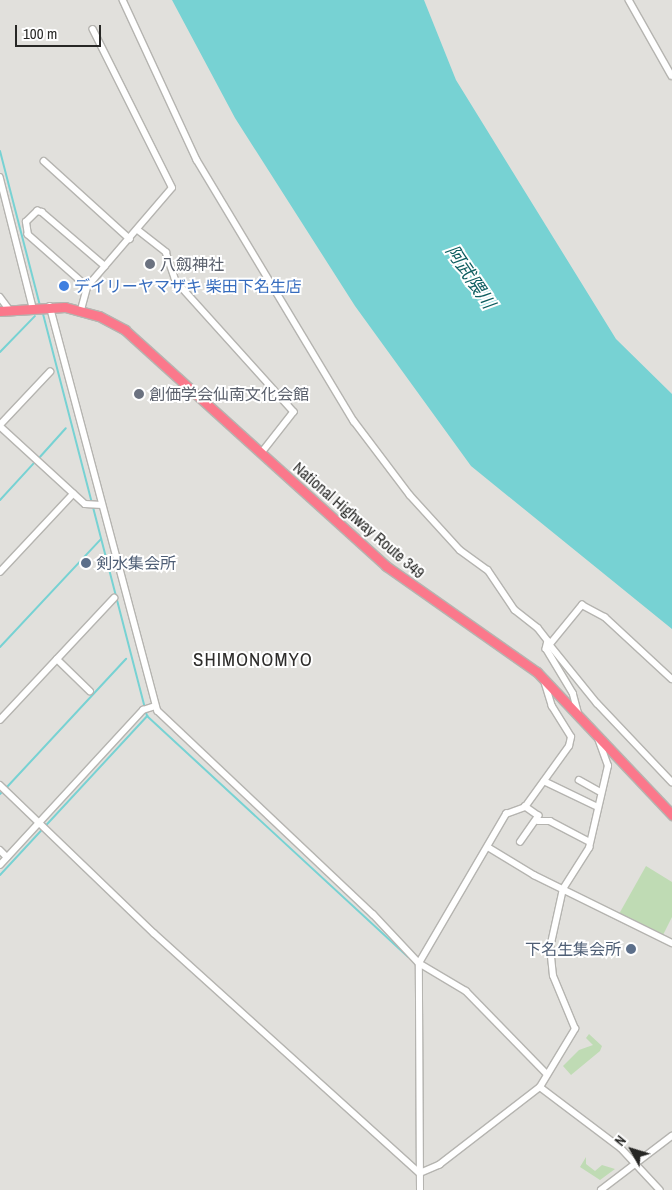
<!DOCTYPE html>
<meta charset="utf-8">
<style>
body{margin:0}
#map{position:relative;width:672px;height:1190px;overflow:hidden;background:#e1e0dc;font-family:"Archivo Narrow","Noto Sans JP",sans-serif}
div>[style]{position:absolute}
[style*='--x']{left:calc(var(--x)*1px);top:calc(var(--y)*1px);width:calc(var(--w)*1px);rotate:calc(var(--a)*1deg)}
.green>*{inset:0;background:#bfdbb4}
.water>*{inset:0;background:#77d2d3}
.stream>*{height:2px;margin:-1px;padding:0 1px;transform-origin:1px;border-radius:1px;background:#77d2d3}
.roads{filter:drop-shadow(1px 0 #b5b4b0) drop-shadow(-1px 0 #b5b4b0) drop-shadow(0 1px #b5b4b0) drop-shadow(0 -1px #b5b4b0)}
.minor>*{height:5.5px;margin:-2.75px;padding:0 2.75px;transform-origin:2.75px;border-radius:2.75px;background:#fff}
.highway>*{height:9px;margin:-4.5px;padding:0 4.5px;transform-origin:4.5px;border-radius:4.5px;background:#fb788b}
.dots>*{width:14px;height:14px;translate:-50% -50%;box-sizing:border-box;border:2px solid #fff;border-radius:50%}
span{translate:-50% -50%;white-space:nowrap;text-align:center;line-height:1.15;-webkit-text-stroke:4px #fff;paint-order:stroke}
.worship-label{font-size:16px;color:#5b616d}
.left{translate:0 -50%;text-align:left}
.shop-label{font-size:16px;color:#366cbe}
.street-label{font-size:16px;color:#272725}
.service-label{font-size:16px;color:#4e5e75}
.right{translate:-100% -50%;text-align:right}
.water-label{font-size:18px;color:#0d5d5f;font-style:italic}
.quarter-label{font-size:19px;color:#2d2c2a;letter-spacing:1px}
.north{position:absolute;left:607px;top:1125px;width:50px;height:50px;-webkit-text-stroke:4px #fff;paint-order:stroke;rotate:309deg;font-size:14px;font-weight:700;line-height:20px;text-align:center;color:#272725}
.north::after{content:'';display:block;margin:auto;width:18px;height:22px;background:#272725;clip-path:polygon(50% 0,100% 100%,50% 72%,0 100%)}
.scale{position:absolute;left:15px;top:25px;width:86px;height:22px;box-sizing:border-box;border:2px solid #272725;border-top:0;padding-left:6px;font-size:15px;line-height:18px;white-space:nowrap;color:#272725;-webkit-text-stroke:4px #fff;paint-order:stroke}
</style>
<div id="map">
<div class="green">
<div style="clip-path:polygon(646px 866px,672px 882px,672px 917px,663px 935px,619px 914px)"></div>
<div style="clip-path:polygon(589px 1034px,602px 1046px,600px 1051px,571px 1075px,563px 1066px,579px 1050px,593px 1045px,586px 1038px)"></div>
<div style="clip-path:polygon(586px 1157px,586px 1164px,595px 1171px,602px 1165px,615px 1169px,600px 1180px,580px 1167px)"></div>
</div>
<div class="water">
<div style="clip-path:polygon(172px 0,424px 0,456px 80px,616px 339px,672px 394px,672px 629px,471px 466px,355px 306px,235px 118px)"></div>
</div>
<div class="stream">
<div style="--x:0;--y:151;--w:160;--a:75.5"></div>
<div style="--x:42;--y:310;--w:419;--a:75.5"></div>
<div style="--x:147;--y:716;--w:355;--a:42.7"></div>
<div style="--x:0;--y:352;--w:50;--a:-45.8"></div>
<div style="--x:39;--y:458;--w:40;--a:-48"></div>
<div style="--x:0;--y:500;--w:50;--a:-47.4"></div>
<div style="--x:0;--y:647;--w:148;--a:-46.9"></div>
<div style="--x:7;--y:787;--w:175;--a:-47.1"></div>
<div style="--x:0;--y:794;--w:3;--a:-45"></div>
<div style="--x:0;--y:875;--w:217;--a:-47.2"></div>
</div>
<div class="roads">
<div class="minor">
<div style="--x:123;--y:0;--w:176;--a:65.2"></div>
<div style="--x:197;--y:160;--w:305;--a:59"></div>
<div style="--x:354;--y:421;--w:93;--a:52.9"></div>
<div style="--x:410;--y:495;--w:74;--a:47.7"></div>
<div style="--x:460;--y:550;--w:34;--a:36"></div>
<div style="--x:488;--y:570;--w:48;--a:56"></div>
<div style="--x:515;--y:610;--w:29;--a:38"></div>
<div style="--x:538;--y:628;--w:16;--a:52"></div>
<div style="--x:548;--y:641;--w:8;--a:104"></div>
<div style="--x:629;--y:0;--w:87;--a:60.5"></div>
<div style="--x:44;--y:161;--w:116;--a:42.2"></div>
<div style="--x:0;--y:177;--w:134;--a:75.8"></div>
<div style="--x:138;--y:230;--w:36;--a:38"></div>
<div style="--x:166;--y:252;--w:31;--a:71"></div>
<div style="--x:176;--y:281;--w:176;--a:48"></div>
<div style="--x:294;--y:412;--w:52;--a:128"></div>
<div style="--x:87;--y:287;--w:79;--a:-138.6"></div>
<div style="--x:28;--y:235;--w:13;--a:-99"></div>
<div style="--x:26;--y:222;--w:16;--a:-45"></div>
<div style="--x:37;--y:211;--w:5;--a:11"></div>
<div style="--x:42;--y:212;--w:83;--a:40.6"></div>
<div style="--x:0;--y:297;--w:15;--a:53"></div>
<div style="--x:50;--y:306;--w:419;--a:75.1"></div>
<div style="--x:158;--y:711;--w:296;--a:43.4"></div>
<div style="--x:373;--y:914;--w:67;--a:46.8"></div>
<div style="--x:419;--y:963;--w:55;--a:30.8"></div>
<div style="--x:466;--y:991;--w:116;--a:45.7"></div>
<div style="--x:81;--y:310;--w:24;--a:-75"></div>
<div style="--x:87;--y:287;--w:130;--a:-49.4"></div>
<div style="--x:172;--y:188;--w:177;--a:-116.6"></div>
<div style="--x:0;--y:425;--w:73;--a:-46.7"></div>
<div style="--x:0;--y:426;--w:115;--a:42.5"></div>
<div style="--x:85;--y:504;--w:17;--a:3"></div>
<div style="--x:0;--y:572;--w:107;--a:-46.9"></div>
<div style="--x:550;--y:645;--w:75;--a:51"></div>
<div style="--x:597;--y:703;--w:109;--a:46.5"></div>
<div style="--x:57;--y:659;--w:46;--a:44.1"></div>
<div style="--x:579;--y:717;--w:24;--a:-105"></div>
<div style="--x:573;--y:694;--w:52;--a:-121"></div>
<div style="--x:546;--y:649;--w:57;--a:-50.7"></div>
<div style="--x:582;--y:605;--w:26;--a:28"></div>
<div style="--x:605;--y:617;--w:91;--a:42.8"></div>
<div style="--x:0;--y:720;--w:167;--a:-46.9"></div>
<div style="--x:579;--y:780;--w:23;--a:29"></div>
<div style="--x:544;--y:781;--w:58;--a:25.7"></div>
<div style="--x:0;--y:785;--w:214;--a:43.9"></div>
<div style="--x:154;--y:933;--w:358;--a:42.1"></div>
<div style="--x:538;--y:821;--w:12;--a:0"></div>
<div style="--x:550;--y:821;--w:45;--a:27.7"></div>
<div style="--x:520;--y:842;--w:32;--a:-55"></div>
<div style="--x:538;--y:816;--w:16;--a:-145"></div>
<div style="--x:488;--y:847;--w:54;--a:31.3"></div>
<div style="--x:534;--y:875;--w:154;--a:26.2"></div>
<div style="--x:0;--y:850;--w:10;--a:45"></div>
<div style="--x:0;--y:865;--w:211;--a:-47.3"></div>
<div style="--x:143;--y:710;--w:13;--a:-18"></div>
<div style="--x:540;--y:1087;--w:101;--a:37"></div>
<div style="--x:621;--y:1148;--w:57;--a:47.1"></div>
<div style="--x:420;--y:1173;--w:21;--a:-23"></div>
<div style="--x:439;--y:1165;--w:128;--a:-37.7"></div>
<div style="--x:540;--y:1087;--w:68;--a:-58.9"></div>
<div style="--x:575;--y:1029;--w:57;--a:-112.5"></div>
<div style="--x:553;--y:976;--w:28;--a:-96"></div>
<div style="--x:550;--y:948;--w:60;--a:-77.6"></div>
<div style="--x:563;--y:889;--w:49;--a:-57.6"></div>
<div style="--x:589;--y:848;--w:84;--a:-77"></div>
<div style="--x:608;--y:766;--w:32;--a:-110"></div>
<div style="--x:420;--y:1190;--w:227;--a:-90.3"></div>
<div style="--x:419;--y:963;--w:173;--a:-59.7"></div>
<div style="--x:506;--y:814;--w:20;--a:-20"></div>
<div style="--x:525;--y:807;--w:75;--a:-54.2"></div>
<div style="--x:569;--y:746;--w:9;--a:-77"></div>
<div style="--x:571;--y:737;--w:36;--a:-122"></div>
<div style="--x:552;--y:707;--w:30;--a:-107"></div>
<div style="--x:601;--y:1190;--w:89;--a:-37.3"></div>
</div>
<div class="highway">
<div style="--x:0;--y:311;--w:65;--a:-3.5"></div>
<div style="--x:65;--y:307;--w:35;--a:15"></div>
<div style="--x:99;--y:316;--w:30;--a:28"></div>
<div style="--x:125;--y:330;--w:352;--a:42.1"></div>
<div style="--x:386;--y:566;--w:184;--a:35.1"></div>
<div style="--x:537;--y:672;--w:197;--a:46.6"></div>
</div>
</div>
<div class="dots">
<div style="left:150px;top:264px;background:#6b7280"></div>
<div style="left:64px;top:286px;background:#3f7fe0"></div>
<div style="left:139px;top:394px;background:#6b7280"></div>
<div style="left:86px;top:563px;background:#5c6f8a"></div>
<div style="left:631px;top:949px;background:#5c6f8a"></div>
</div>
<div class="worship-label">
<span class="left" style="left:160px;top:264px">八劔神社</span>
<span class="left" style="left:149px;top:394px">創価学会仙南文化会館</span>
</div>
<div class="shop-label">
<span class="left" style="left:74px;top:286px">デイリーヤマザキ 柴田下名生店</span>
</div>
<div class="street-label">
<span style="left:359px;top:520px;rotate:41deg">National Highway Route 349</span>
</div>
<div class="service-label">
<span class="left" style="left:96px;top:563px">剣水集会所</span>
<span class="right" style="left:621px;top:949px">下名生集会所</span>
</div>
<div class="water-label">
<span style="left:470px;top:277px;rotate:56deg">阿武隈川</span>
</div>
<div class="quarter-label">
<span style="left:253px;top:660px">SHIMONOMYO</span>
</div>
<div class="north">N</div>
<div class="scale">100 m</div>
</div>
